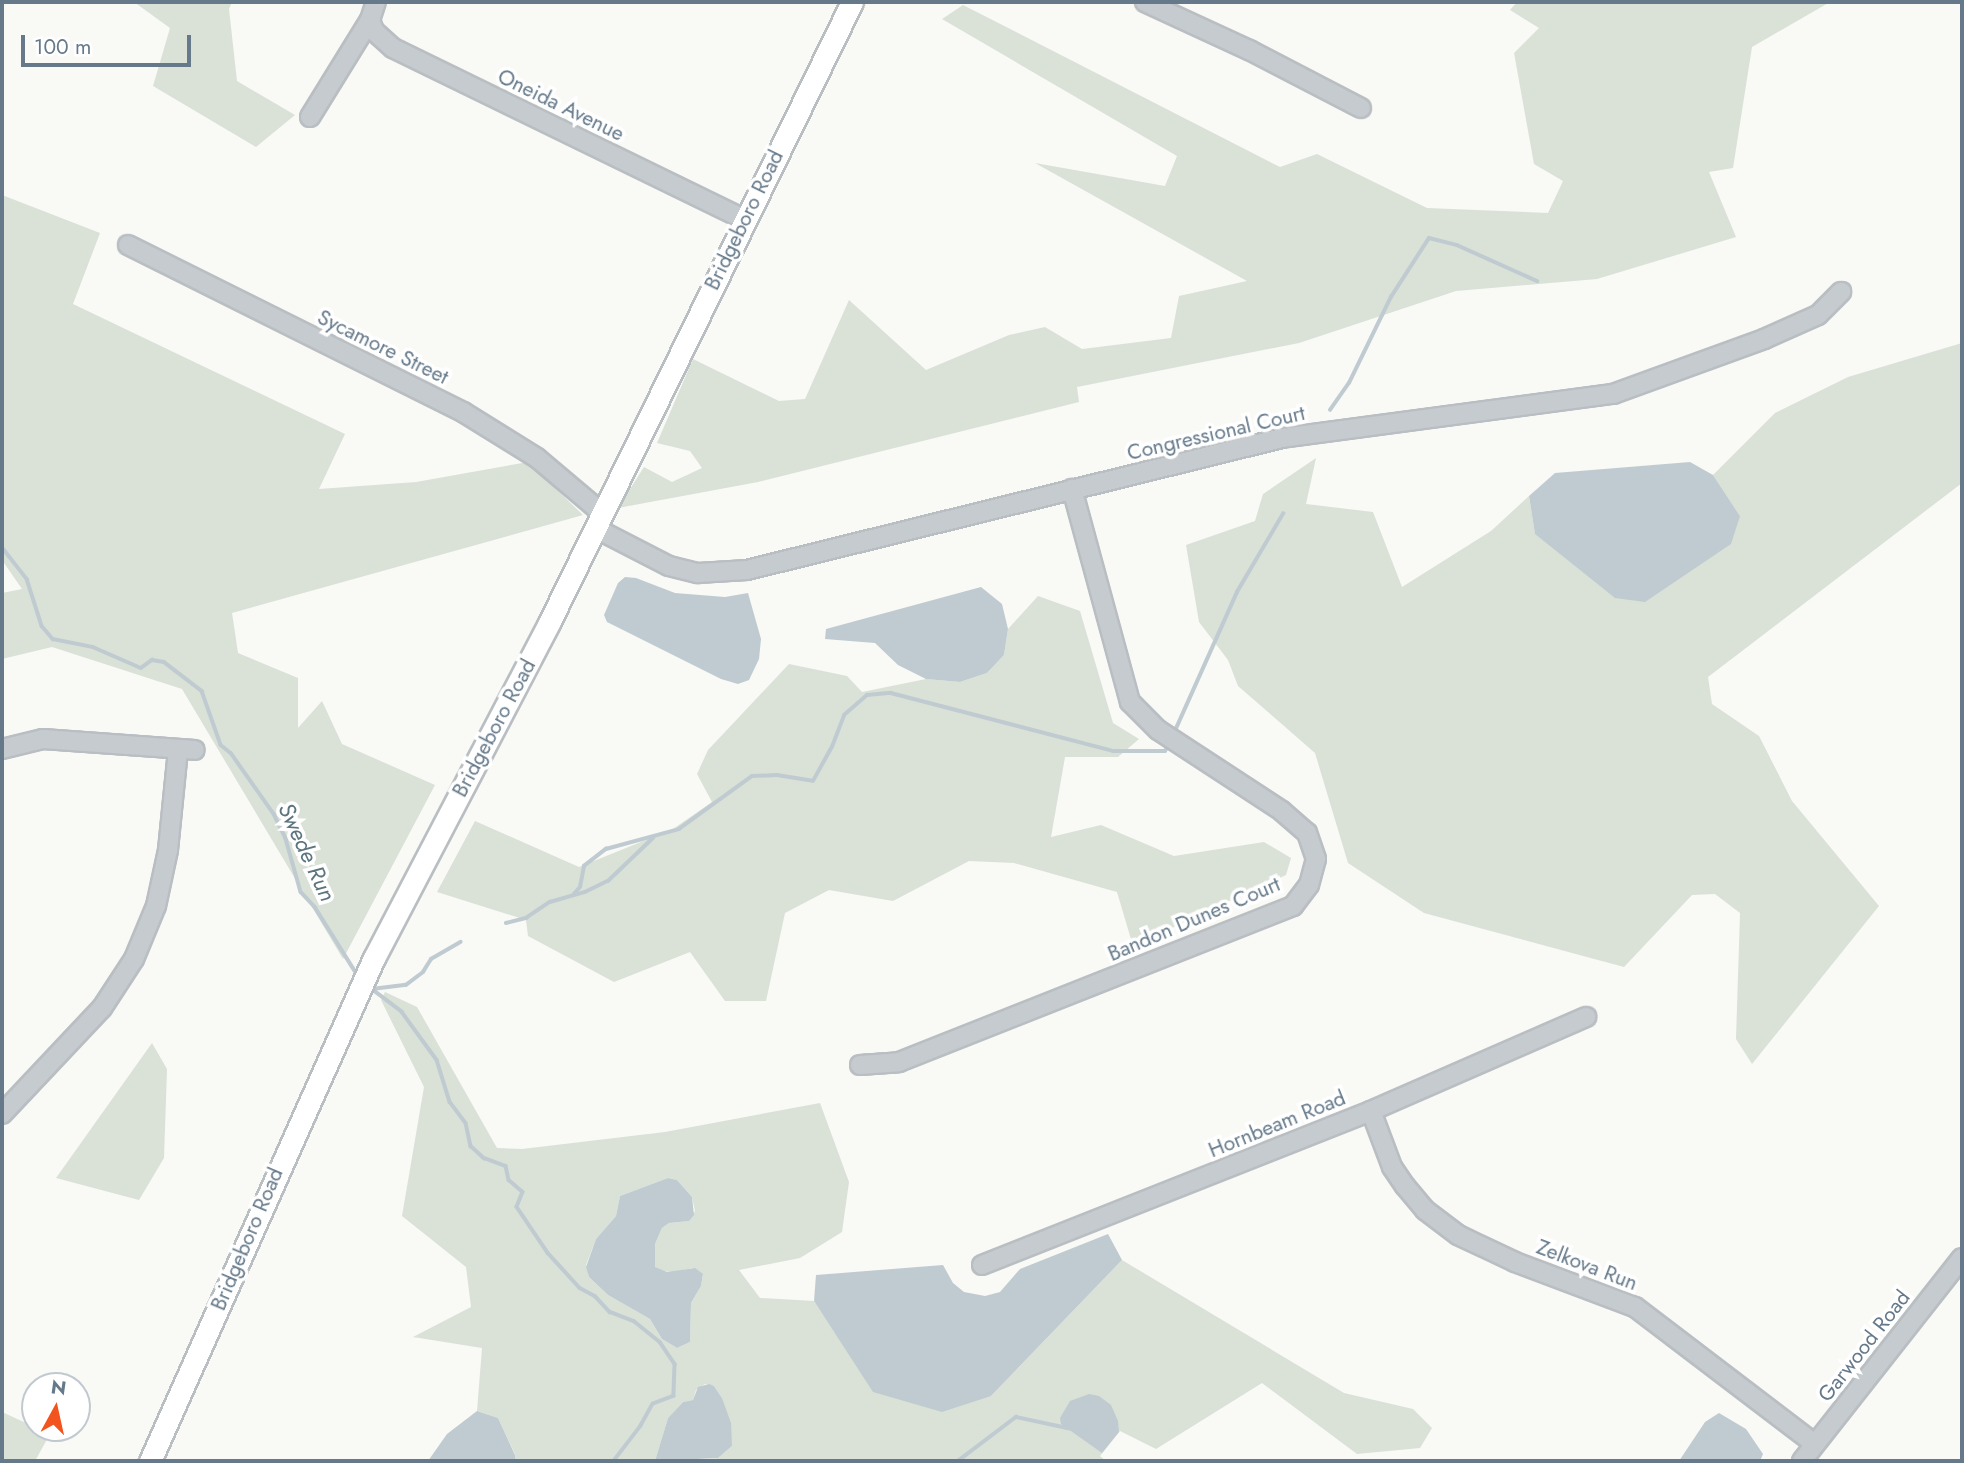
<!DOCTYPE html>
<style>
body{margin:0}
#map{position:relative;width:1964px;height:1463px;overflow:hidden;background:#f9f9f6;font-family:Jost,sans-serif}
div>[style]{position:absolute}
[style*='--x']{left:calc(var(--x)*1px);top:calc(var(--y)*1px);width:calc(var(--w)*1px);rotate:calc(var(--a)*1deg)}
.green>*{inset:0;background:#dae1d7}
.water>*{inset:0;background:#bfcbd0}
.stream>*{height:3.5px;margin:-1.75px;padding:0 1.75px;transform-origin:1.75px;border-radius:1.75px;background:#bfcbd0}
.roads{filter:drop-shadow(2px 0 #b9bec2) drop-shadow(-2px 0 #b9bec2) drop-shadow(0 2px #b9bec2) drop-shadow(0 -2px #b9bec2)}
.minor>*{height:18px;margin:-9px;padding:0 9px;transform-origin:9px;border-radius:9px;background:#c6cbcf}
.major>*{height:21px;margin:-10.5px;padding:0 10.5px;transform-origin:10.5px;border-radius:10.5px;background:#fff}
span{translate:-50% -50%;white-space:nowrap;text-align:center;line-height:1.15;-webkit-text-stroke:7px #fff;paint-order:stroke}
.street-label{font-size:21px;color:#65798a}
.water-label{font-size:23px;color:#5c747e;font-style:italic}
.frame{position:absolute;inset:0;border:4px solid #65798a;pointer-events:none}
.north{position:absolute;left:21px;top:1372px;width:70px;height:70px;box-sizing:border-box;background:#fff;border:2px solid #c1c9d0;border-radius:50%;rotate:8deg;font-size:19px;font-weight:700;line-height:28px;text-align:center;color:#65798a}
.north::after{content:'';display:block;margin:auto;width:24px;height:32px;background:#f3531c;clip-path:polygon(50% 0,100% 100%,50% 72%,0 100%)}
.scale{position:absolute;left:21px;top:35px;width:170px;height:32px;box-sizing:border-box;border:4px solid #65798a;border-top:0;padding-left:9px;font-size:21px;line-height:24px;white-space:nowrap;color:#65798a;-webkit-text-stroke:5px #fff;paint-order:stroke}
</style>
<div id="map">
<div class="green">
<div style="clip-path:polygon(134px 2px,232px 2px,229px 9px,237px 81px,295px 115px,256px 147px,153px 86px,170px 28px)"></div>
<div style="clip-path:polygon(1517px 2px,1830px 2px,1752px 47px,1733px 168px,1709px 172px,1736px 237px,1597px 279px,1456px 291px,1299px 343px,1077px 387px,1079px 402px,758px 482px,618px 508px,644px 467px,672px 482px,702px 468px,690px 451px,657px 443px,693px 359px,779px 401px,805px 399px,849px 300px,926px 370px,1009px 335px,1045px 327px,1082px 349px,1171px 338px,1179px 296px,1247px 281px,1035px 163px,1165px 186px,1177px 156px,942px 19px,963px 5px,1280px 167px,1317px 154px,1427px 208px,1548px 213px,1563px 181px,1534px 164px,1514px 53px,1539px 28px,1510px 10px)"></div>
<div style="clip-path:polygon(2px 195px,100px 233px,73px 304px,345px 434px,319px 489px,416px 482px,528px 462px,583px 515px,232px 613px,238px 653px,298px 678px,298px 728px,322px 701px,342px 744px,435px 785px,343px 959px,182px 689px,52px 647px,2px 659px,2px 593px,22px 589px,2px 560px)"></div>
<div style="clip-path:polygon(1962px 343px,1962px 483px,1708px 677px,1712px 704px,1759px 736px,1792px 801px,1879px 906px,1752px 1064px,1736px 1039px,1740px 913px,1715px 894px,1692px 895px,1624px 967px,1424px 913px,1348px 863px,1315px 753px,1238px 686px,1228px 660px,1199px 622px,1186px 545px,1255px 521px,1263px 494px,1316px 458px,1306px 504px,1373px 512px,1402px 587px,1491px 531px,1529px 496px,1535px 534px,1740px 516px,1713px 475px,1775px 413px,1848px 377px)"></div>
<div style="clip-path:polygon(1038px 596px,1080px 611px,1113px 723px,1139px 739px,1118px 757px,1065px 757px,1051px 837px,1101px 825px,1174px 856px,1264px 842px,1291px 858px,1286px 875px,1133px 946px,1117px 892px,1014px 863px,969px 861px,893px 901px,829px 890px,785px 913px,766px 1001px,725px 1001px,690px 952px,614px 982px,528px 936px,526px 920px,437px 892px,475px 821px,579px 867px,673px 829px,712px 802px,697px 774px,708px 750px,789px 664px,847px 676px,862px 692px,926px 679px,960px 682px,987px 673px,1004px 655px,1008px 629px)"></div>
<div style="clip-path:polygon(evenodd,385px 992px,417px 1007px,497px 1148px,522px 1149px,665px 1132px,820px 1103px,849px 1182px,842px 1232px,800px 1258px,739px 1270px,760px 1298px,814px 1301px,874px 1392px,991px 1396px,1122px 1260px,1344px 1393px,1413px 1409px,1432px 1428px,1420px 1448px,1357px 1454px,1262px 1383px,1156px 1449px,1120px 1431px,1100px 1456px,1106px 1461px,687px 1461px,718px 1458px,732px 1446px,722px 1398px,714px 1386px,705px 1384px,696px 1390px,693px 1400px,683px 1402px,668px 1418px,655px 1461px,515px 1461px,515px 1454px,498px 1418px,477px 1411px,482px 1348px,413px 1337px,471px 1307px,466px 1267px,402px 1216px,424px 1087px,381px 1000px,385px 992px,668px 1178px,677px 1180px,692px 1197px,695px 1211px,689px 1221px,669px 1223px,662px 1228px,655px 1244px,655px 1267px,662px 1271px,672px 1272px,693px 1268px,703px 1275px,701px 1286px,691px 1303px,690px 1342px,677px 1348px,662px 1339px,650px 1319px,608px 1295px,589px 1277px,586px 1265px,596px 1239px,616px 1216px,620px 1196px,668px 1178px)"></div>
<div style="clip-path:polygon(152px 1043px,167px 1069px,164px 1158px,139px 1200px,56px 1178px)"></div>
<div style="clip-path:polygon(2px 1412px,50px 1434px,35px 1461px,2px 1461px)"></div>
</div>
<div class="water">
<div style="clip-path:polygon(1690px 462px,1713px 475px,1740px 516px,1731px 544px,1645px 602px,1615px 598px,1535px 534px,1529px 496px,1555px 473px)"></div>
<div style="clip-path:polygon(625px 577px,636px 578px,675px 593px,725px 597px,748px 593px,761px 639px,759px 659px,749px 680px,738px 684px,721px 679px,607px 622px,604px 615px,618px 583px)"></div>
<div style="clip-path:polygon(981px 587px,1002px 604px,1008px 629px,1004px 655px,987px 673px,960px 682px,926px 679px,898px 665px,875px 643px,825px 639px,826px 629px)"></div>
<div style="clip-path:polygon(668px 1178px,677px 1180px,692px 1197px,694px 1215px,689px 1221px,669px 1223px,662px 1228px,655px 1244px,655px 1267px,667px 1272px,695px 1268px,703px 1274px,701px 1286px,691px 1303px,690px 1342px,677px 1348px,662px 1339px,650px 1319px,608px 1295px,589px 1277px,586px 1267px,596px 1239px,616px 1216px,620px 1196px)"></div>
<div style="clip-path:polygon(1108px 1234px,1122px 1260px,991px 1396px,942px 1412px,873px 1392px,814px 1301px,816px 1275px,943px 1265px,953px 1283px,964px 1292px,985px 1296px,1000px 1292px,1020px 1269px)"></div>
<div style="clip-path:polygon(709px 1384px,714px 1386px,722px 1398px,731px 1423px,732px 1446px,718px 1458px,655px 1461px,668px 1418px,683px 1402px,693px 1400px,698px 1387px)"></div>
<div style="clip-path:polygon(1089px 1394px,1099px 1396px,1111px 1405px,1118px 1421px,1119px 1432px,1102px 1453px,1061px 1424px,1060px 1418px,1070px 1401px)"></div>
<div style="clip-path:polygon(477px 1411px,498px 1418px,515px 1455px,515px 1461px,428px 1461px,447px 1434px)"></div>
<div style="clip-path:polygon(1719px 1413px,1746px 1429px,1763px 1454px,1760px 1461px,1679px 1461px,1705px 1422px)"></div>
</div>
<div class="stream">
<div style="--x:1330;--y:410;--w:33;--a:-55"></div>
<div style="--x:1349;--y:383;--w:96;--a:-64"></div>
<div style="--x:1391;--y:297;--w:70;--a:-57.2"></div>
<div style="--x:1429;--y:238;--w:29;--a:14"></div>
<div style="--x:1457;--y:245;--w:88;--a:24.2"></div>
<div style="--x:2;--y:547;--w:41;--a:52"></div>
<div style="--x:27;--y:579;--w:49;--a:72.3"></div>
<div style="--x:42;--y:626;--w:17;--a:50"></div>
<div style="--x:53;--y:639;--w:41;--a:11.3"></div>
<div style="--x:93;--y:647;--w:52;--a:23.6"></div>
<div style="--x:141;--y:668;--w:14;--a:-36"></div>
<div style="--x:152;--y:660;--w:12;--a:9"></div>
<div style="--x:164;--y:662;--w:48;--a:37.3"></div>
<div style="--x:202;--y:691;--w:57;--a:70.6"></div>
<div style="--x:221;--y:745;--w:13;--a:39"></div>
<div style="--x:231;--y:753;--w:75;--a:54.8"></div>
<div style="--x:274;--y:814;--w:28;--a:64"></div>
<div style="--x:286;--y:839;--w:55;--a:74.2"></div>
<div style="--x:301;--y:892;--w:21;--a:47"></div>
<div style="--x:315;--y:907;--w:75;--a:58"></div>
<div style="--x:1174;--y:733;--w:154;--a:-65.9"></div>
<div style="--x:1237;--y:592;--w:91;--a:-59.5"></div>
<div style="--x:574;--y:894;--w:9;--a:-49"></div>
<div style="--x:580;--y:887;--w:21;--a:-79"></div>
<div style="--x:584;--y:866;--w:28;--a:-38"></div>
<div style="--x:606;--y:849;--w:76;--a:-15.3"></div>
<div style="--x:679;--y:829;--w:90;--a:-36"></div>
<div style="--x:752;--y:776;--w:25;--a:-2"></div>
<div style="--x:777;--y:775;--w:36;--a:9"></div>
<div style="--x:813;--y:781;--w:39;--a:-61"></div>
<div style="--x:832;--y:747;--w:34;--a:-69"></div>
<div style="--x:844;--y:715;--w:30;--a:-41"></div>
<div style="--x:867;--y:695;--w:24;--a:-5"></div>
<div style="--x:891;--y:693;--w:229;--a:14.6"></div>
<div style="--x:1113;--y:751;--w:52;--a:0"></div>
<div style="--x:1165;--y:751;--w:9;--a:-54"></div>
<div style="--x:506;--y:923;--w:21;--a:-14"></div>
<div style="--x:526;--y:918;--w:29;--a:-34"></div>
<div style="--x:550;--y:902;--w:36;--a:-16"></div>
<div style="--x:585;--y:892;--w:25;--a:-26"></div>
<div style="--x:608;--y:881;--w:62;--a:-43.7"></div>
<div style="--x:372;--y:989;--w:38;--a:37"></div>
<div style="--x:402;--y:1012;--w:59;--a:53.9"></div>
<div style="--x:437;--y:1060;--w:44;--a:72.8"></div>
<div style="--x:450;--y:1102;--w:26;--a:53"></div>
<div style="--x:466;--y:1123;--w:24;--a:78"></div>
<div style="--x:471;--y:1146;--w:18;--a:43"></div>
<div style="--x:484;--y:1158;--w:23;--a:20"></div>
<div style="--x:506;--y:1166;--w:14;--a:78"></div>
<div style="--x:509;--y:1180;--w:18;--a:41"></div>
<div style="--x:523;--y:1192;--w:16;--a:112"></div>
<div style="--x:517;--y:1207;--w:55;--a:56"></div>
<div style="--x:548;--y:1253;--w:47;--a:47.6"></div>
<div style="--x:580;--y:1288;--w:17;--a:28"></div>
<div style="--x:595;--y:1296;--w:22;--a:47"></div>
<div style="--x:610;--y:1312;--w:26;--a:21"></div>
<div style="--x:634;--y:1321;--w:33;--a:39"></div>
<div style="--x:660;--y:1342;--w:27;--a:56"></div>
<div style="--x:675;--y:1364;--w:32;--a:92"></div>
<div style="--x:674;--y:1396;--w:22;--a:159"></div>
<div style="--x:653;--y:1404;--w:25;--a:119"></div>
<div style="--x:641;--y:1426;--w:44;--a:127.6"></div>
<div style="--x:372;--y:989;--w:34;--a:-7"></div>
<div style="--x:406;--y:985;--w:21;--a:-37"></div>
<div style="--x:423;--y:972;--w:15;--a:-58"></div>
<div style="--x:431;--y:959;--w:34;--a:-30"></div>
<div style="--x:958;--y:1461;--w:73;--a:-37.2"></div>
<div style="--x:1016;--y:1417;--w:57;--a:12.1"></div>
</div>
<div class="roads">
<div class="minor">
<div style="--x:1145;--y:2;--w:115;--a:24.8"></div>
<div style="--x:1249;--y:50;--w:126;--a:27.4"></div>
<div style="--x:370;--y:20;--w:12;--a:70"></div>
<div style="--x:374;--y:31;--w:25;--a:42"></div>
<div style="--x:393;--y:48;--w:390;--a:26"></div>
<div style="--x:310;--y:117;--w:114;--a:-58.3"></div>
<div style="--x:370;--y:20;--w:19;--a:-72"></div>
<div style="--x:128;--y:245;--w:374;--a:26.5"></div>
<div style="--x:463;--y:412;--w:87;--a:31.9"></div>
<div style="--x:537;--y:458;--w:85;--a:40.2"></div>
<div style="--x:595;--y:528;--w:83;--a:27.2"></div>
<div style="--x:669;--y:566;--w:30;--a:14"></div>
<div style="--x:698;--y:573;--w:49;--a:-3.5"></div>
<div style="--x:747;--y:570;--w:551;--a:-13.86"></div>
<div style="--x:1282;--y:438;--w:334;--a:-7.6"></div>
<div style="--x:1613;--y:394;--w:161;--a:-20"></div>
<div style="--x:1764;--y:339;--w:59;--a:-24"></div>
<div style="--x:1818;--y:315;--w:33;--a:-45"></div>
<div style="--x:2;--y:749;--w:42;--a:-13.7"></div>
<div style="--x:43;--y:739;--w:152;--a:4.1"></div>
<div style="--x:860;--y:1065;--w:39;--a:-4"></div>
<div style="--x:899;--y:1062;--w:424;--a:-21.6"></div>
<div style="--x:1293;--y:906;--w:26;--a:-53"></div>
<div style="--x:1309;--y:885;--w:27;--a:-75"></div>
<div style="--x:1316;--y:859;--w:28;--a:-109"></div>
<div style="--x:1307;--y:833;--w:33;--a:-139"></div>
<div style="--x:1282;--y:811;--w:148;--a:-146.8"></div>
<div style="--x:1158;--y:730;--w:40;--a:-135"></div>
<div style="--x:1130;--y:702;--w:221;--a:-105.2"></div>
<div style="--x:1371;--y:1111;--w:60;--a:69.4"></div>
<div style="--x:1392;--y:1167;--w:23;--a:56"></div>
<div style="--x:1405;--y:1186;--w:31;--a:50"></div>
<div style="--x:1425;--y:1210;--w:41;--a:37.1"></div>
<div style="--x:1458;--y:1235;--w:63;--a:25.3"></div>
<div style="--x:1515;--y:1262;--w:128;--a:20.6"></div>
<div style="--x:1635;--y:1307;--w:226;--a:37.3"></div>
<div style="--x:2;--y:1114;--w:146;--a:-46.7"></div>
<div style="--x:102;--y:1008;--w:59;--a:-56.9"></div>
<div style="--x:134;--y:959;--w:57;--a:-67.5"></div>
<div style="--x:156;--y:906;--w:57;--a:-77.9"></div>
<div style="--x:168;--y:850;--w:100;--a:-84.3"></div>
<div style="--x:982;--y:1265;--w:418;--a:-21.6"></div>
<div style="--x:1371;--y:1111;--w:235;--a:-23.6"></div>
<div style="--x:1802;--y:1461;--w:258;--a:-51.8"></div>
</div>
<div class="major">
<div style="--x:150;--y:1461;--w:551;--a:-66"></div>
<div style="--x:374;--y:958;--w:378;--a:-62.4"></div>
<div style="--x:549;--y:623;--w:691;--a:-63.99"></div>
</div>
</div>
<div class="street-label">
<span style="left:561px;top:105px;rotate:26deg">Oneida Avenue</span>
<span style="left:744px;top:220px;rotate:-64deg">Bridgeboro Road</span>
<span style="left:383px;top:347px;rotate:26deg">Sycamore Street</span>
<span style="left:1216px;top:433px;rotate:-13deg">Congressional Court</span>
<span style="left:494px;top:728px;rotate:-62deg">Bridgeboro Road</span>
<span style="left:1194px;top:919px;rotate:-23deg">Bandon Dunes Court</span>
<span style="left:1277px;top:1124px;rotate:-22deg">Hornbeam Road</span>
<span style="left:247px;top:1239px;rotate:-67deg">Bridgeboro Road</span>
<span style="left:1587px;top:1265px;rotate:21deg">Zelkova Run</span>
<span style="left:1864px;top:1346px;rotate:-52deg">Garwood Road</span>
</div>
<div class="water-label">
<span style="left:307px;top:852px;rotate:65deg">Swede Run</span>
</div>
<div class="frame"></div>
<div class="north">N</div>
<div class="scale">100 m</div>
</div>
